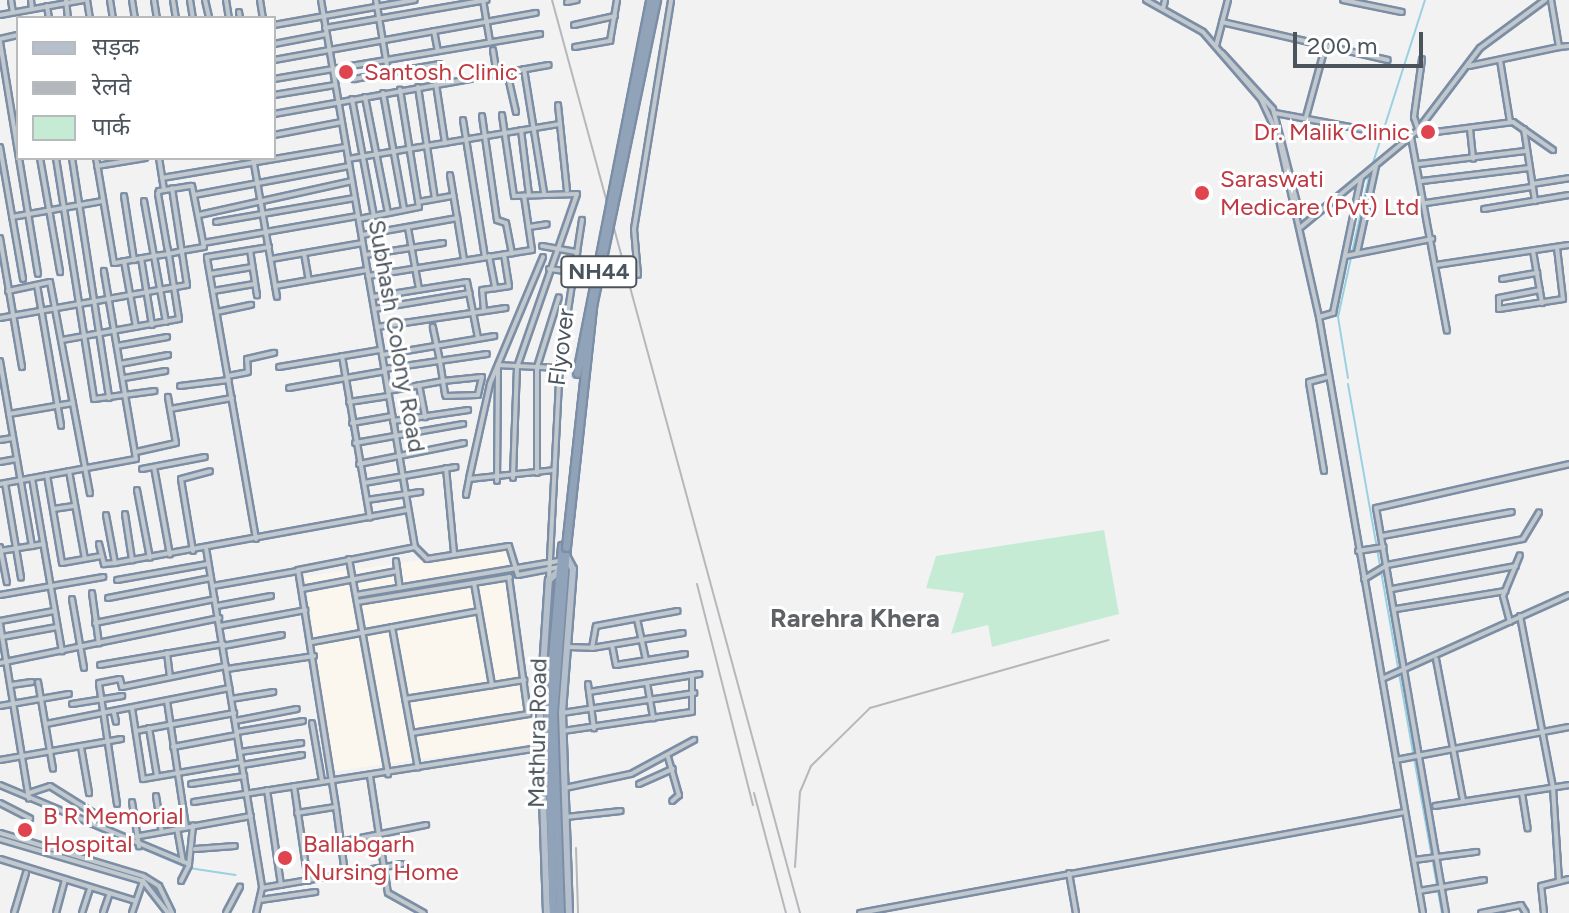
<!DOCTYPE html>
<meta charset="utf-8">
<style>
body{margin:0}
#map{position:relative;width:1569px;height:913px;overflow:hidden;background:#f3f2f2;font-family:Figtree,"Noto Sans Devanagari",sans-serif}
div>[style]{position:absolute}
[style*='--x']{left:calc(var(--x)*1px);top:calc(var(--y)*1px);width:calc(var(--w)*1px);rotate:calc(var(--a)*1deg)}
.commercial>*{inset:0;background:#fbf7ee;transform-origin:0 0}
.green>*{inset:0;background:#c6ebd5}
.stream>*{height:2px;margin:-1px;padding:0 1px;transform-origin:1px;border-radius:1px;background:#99d1e2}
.roads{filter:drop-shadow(2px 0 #7b8ea5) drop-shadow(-2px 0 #7b8ea5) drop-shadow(0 2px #7b8ea5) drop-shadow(0 -2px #7b8ea5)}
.minor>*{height:4px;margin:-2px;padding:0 2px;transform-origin:2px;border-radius:2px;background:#c1c8ce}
.major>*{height:6px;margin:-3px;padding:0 3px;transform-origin:3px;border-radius:3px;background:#b5c0cc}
.highway>*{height:7px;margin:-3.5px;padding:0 3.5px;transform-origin:3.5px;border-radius:3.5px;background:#90a3b9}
.rail>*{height:2px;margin:-1px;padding:0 1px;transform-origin:1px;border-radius:1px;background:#b4b7bb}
.bridges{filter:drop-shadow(2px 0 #7b8ea5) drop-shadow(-2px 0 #7b8ea5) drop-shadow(0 2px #7b8ea5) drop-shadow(0 -2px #7b8ea5)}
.highway-bridge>*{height:7px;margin:-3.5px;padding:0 3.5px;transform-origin:3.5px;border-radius:3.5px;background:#90a3b9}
.dots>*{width:22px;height:22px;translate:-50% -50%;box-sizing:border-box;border:4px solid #fff;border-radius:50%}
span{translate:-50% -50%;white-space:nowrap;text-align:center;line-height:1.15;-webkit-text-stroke:6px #fff;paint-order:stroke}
.shield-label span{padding:2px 6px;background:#fff;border:2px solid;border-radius:6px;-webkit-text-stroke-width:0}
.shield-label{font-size:22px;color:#4b545d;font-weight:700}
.health-label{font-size:24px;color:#be3a42}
.left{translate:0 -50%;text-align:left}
.right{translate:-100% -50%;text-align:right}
.street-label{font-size:24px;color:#4b545d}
.neighbourhood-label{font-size:26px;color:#5f6265;font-weight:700}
.legend{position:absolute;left:16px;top:16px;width:260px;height:144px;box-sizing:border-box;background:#fff;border:2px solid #b7bbbe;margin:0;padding:10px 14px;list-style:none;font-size:24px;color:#4b545d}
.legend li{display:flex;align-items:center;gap:16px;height:40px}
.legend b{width:40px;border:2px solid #b7bbbe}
.scale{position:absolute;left:1293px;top:32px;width:130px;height:36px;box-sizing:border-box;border:4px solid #4b545d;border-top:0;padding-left:10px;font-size:24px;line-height:28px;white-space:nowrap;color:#4b545d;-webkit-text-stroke:6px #fff;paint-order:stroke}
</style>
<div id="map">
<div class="commercial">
<div style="left:508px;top:548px;width:197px;height:205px;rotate:82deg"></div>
</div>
<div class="green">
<div style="clip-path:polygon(1104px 530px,1119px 614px,992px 647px,988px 625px,951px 634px,964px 593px,926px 588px,936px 556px)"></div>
</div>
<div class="stream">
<div style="--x:1372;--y:166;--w:174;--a:-72.3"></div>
<div style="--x:1352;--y:252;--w:82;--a:-77.3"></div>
<div style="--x:1348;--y:378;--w:62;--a:-99.3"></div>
<div style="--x:1338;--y:317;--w:60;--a:-77.6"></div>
<div style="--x:1348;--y:384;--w:375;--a:80"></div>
<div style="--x:1414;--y:758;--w:158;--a:79.8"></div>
<div style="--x:0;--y:788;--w:201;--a:23.1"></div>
<div style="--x:189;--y:868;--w:47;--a:8.7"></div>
</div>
<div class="roads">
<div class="minor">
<div style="--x:11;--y:0;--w:12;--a:81"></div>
<div style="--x:31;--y:0;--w:9;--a:84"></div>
<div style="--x:66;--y:0;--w:18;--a:84"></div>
<div style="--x:87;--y:0;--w:18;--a:81"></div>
<div style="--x:110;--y:0;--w:18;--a:81"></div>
<div style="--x:132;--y:0;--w:18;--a:81"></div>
<div style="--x:154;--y:0;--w:18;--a:81"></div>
<div style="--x:173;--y:0;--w:18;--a:81"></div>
<div style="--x:190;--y:0;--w:18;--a:81"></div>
<div style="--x:205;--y:0;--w:18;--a:77"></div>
<div style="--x:226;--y:0;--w:18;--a:81"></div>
<div style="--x:260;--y:0;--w:18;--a:81"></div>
<div style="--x:321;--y:0;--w:555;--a:80.25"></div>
<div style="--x:415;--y:547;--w:17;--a:45"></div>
<div style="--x:427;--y:559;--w:83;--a:-9"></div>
<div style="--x:509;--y:546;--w:30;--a:73"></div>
<div style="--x:376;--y:0;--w:73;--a:80.5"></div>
<div style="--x:483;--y:0;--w:43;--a:80.5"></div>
<div style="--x:1146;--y:0;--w:65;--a:29.3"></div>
<div style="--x:1203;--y:32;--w:89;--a:49.1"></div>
<div style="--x:1261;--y:99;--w:40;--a:65"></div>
<div style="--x:1278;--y:135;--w:187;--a:77.3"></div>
<div style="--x:1319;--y:317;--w:605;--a:80.1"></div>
<div style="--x:1343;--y:0;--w:60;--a:11.5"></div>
<div style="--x:1551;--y:0;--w:48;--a:80.3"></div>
<div style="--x:1559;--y:47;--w:10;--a:-6"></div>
<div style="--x:567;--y:2;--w:10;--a:-11"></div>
<div style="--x:47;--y:6;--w:12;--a:81"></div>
<div style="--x:1163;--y:9;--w:9;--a:-77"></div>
<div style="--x:239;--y:12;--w:6;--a:81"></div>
<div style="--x:0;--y:15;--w:85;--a:-10.1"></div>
<div style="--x:1222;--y:22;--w:170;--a:12.9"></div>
<div style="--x:274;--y:25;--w:143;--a:-10.1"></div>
<div style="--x:574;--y:25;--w:42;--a:-12.4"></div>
<div style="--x:325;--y:28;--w:164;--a:-9.8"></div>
<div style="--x:434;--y:31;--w:20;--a:79"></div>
<div style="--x:0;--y:39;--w:18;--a:-13"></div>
<div style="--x:0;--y:42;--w:235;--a:80.7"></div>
<div style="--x:274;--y:44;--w:53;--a:-10.9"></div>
<div style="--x:1216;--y:46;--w:48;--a:-75.4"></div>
<div style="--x:575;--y:47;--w:36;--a:-10"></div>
<div style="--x:610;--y:41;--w:42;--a:-80.3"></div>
<div style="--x:493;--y:50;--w:24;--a:81"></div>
<div style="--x:1222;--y:53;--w:76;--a:47.7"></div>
<div style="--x:1273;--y:109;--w:101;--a:75.7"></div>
<div style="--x:1422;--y:59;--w:59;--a:97.9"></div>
<div style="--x:1414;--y:117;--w:18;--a:71"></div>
<div style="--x:1420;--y:134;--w:94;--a:-7.4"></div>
<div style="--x:1513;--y:122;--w:49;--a:35"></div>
<div style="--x:274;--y:60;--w:266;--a:-10.2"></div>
<div style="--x:1500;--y:60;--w:63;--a:80.8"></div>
<div style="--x:1469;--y:66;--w:92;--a:-11.9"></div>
<div style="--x:348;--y:68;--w:13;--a:61"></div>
<div style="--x:354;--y:79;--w:87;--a:-9.9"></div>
<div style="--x:524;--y:69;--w:126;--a:80.8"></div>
<div style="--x:507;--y:72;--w:41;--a:77.3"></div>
<div style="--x:274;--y:79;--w:270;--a:-9.6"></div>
<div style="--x:436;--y:84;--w:60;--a:81.3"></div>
<div style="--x:418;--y:87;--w:113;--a:81.4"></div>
<div style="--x:383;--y:93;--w:118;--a:79.7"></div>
<div style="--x:274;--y:95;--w:62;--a:-9.3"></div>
<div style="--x:365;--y:97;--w:118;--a:78.8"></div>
<div style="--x:352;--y:99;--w:119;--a:79.4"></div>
<div style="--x:558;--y:105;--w:86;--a:84"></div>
<div style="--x:1275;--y:113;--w:98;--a:10.6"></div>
<div style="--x:274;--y:114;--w:279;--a:-10.1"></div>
<div style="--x:502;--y:115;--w:82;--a:81.6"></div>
<div style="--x:514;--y:196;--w:63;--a:-1.8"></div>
<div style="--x:577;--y:194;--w:183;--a:109.1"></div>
<div style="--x:517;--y:367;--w:111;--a:92.1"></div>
<div style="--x:482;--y:116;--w:105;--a:81.8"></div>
<div style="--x:497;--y:220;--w:9;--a:18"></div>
<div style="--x:506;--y:223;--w:31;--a:79"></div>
<div style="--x:1306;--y:117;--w:76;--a:-74.7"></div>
<div style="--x:463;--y:120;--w:139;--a:80.9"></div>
<div style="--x:1470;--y:129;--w:30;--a:84"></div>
<div style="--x:1524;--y:129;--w:73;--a:81.3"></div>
<div style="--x:521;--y:130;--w:65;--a:83"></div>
<div style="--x:274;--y:135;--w:69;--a:-10.8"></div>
<div style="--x:1411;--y:137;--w:197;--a:79.5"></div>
<div style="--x:0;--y:147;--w:134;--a:80.1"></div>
<div style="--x:40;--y:158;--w:116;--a:80"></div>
<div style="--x:56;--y:158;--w:244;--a:81"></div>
<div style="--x:94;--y:399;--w:61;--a:-7.6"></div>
<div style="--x:72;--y:158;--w:243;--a:81.2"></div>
<div style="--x:159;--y:158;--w:32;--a:81"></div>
<div style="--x:253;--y:158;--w:141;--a:80.2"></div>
<div style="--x:348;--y:159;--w:215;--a:-9.4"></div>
<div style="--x:1419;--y:164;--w:107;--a:-7"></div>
<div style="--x:97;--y:166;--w:49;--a:-9.5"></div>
<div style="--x:450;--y:175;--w:86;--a:80.6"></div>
<div style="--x:162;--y:178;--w:186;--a:-9.6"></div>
<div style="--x:1422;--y:181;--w:108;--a:-6.9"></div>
<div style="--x:1532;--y:184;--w:37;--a:-9"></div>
<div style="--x:194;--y:195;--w:158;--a:-10.6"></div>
<div style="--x:124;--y:196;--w:65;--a:81.1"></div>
<div style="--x:144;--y:201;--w:123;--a:79.7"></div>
<div style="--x:418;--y:202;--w:36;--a:-10"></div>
<div style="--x:1426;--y:203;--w:107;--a:-8.6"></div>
<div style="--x:1484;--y:209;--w:86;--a:-9.4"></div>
<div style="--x:199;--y:215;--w:157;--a:-12.5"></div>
<div style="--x:12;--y:217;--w:92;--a:-10"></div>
<div style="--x:359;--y:219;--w:61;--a:-11.3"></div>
<div style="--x:419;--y:207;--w:119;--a:-99.2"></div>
<div style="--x:216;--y:222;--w:141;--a:-9.8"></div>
<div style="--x:529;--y:227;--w:18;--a:-9"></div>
<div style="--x:1301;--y:227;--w:151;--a:-39.6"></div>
<div style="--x:1417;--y:131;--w:104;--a:-52.8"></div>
<div style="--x:1480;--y:48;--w:81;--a:-36.4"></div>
<div style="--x:408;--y:228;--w:62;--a:79.8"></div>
<div style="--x:362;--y:235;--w:97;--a:-10.1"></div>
<div style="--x:0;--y:238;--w:131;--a:80.3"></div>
<div style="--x:203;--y:243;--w:157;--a:-9.9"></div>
<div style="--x:542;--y:246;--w:36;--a:10"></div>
<div style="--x:250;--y:250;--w:46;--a:81.2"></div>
<div style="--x:1533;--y:251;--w:53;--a:80.2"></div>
<div style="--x:304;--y:253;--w:27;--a:80"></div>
<div style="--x:1357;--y:253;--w:89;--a:-77.7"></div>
<div style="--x:365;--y:255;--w:79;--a:-8.7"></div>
<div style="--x:489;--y:256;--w:33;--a:79"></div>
<div style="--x:1345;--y:256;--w:89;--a:-11.1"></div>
<div style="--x:543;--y:257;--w:138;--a:112.7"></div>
<div style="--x:490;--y:384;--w:97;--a:102.5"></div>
<div style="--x:469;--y:479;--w:85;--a:-6"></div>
<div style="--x:141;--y:258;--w:68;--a:80.7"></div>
<div style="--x:271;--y:259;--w:93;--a:-9.9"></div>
<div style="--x:124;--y:261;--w:67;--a:79.7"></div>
<div style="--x:1436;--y:265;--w:134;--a:-8.6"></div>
<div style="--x:549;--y:269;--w:25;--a:7"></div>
<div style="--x:210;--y:274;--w:43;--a:-9.5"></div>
<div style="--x:638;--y:275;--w:46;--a:-95"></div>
<div style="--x:634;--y:229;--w:232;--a:-80.8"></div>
<div style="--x:368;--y:276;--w:166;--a:-9"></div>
<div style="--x:532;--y:250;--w:55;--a:-98.4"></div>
<div style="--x:1502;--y:279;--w:36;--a:-10"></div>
<div style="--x:37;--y:285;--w:143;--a:80.3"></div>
<div style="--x:275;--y:286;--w:93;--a:-9.9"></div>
<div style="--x:1540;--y:290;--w:42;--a:169"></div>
<div style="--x:1499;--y:298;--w:11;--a:90"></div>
<div style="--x:1499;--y:309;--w:65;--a:-8.9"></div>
<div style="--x:1563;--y:299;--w:51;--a:-96.7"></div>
<div style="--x:8;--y:291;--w:43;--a:-12.1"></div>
<div style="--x:50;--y:282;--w:215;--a:79.3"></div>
<div style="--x:213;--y:291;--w:42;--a:-9.7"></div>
<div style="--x:373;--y:297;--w:95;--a:-9.1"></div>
<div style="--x:467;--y:282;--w:57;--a:78.9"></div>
<div style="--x:374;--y:309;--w:97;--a:-9.5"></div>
<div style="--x:484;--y:311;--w:21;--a:-95"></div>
<div style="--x:482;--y:290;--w:27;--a:-8"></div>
<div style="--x:509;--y:286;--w:32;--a:-99"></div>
<div style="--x:217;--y:312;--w:35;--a:-12"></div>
<div style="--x:1319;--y:317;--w:15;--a:-16"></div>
<div style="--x:1333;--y:313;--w:138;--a:-78.3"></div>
<div style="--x:0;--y:318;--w:190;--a:-10"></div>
<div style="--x:187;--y:285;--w:98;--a:-98.8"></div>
<div style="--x:377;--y:327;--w:130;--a:-8.4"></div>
<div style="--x:62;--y:340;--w:119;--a:-10.2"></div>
<div style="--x:179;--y:319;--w:32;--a:-99"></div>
<div style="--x:174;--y:287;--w:33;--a:-99"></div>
<div style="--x:169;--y:254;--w:8;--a:-104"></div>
<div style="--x:167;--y:246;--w:53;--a:-99.8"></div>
<div style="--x:158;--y:194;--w:3;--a:-72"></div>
<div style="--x:159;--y:191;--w:33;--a:-9"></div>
<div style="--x:192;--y:186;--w:62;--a:78.9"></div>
<div style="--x:204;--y:247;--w:22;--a:170"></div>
<div style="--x:182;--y:251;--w:13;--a:167"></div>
<div style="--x:169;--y:254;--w:15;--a:172"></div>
<div style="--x:154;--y:256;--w:40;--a:170"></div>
<div style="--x:115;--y:263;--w:1;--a:180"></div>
<div style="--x:114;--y:263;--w:107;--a:-99.7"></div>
<div style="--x:117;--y:346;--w:51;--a:-10.2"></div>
<div style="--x:382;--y:355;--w:114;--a:-9.6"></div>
<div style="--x:342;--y:356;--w:164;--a:80.2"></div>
<div style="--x:0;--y:361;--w:188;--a:80.2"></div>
<div style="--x:120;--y:364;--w:49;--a:-10.6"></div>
<div style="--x:279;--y:367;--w:102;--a:-9.6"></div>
<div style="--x:384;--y:369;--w:104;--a:-8.3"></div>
<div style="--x:228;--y:376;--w:20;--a:-11"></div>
<div style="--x:248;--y:372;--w:13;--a:-94"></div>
<div style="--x:247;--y:359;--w:28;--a:-13"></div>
<div style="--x:124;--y:378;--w:42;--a:-9.7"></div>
<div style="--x:419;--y:385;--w:33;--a:79"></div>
<div style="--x:180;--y:386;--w:49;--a:-7"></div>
<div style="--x:289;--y:388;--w:97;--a:-10"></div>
<div style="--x:388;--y:391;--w:56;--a:-10.3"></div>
<div style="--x:443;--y:381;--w:39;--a:-6"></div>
<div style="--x:482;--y:377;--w:18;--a:103"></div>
<div style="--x:478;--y:395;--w:32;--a:178"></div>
<div style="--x:446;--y:396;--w:2;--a:-117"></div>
<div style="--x:445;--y:394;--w:13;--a:-99"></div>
<div style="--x:443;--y:381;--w:20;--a:-99"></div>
<div style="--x:440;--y:361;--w:35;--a:-102"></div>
<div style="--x:349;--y:402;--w:40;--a:-8.5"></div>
<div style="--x:170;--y:409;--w:63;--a:-10.1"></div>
<div style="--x:9;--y:414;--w:65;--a:-9.8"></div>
<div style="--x:393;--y:421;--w:76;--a:-8.3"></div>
<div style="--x:352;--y:423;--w:41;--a:-9.9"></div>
<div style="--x:0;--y:440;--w:13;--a:-9"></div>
<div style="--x:355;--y:443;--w:110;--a:-10"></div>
<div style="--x:136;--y:452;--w:41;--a:-12.7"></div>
<div style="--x:176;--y:443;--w:47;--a:-99.9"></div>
<div style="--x:0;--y:462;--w:17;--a:-10"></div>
<div style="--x:359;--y:464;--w:107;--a:-11.3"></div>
<div style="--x:154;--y:467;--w:89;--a:79.7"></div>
<div style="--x:446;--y:468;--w:85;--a:84.6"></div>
<div style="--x:142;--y:469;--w:64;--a:-10.8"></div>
<div style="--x:69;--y:471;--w:89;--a:79.7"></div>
<div style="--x:1324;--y:471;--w:90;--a:-99.6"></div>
<div style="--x:1309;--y:382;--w:20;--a:-15"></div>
<div style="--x:537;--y:473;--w:106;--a:-90"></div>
<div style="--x:537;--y:367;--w:73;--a:-72.6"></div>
<div style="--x:47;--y:475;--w:89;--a:80.3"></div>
<div style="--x:62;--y:563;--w:40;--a:-10"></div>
<div style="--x:32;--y:478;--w:176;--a:80.2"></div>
<div style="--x:497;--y:481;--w:116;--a:-89.5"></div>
<div style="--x:498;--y:365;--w:62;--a:2.8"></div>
<div style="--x:5;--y:483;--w:96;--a:80.4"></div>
<div style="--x:364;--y:483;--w:93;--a:-9.9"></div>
<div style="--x:0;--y:484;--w:138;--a:-10.4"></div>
<div style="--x:136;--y:459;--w:191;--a:-99.7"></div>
<div style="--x:137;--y:490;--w:69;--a:79.2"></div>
<div style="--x:466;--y:495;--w:16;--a:-79"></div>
<div style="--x:367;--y:500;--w:54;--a:-8.6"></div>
<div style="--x:53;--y:509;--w:21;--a:-8"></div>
<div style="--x:125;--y:514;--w:47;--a:81.3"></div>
<div style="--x:106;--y:515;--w:49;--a:79.4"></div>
<div style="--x:1382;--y:536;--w:132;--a:-10.5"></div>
<div style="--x:256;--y:539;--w:286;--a:-99.9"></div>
<div style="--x:207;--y:257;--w:63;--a:-9.2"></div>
<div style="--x:99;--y:544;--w:21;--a:76"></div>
<div style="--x:104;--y:564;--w:11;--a:-5"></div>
<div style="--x:115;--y:563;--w:298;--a:-10.3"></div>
<div style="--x:0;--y:547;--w:36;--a:79"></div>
<div style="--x:206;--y:548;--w:345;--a:80.6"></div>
<div style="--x:262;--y:888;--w:26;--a:103"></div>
<div style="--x:0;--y:551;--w:44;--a:-9.2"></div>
<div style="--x:193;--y:551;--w:73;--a:-99.5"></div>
<div style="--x:181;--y:479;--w:30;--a:-15"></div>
<div style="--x:1358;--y:551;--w:26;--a:-9"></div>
<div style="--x:349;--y:559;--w:219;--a:79.7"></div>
<div style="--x:396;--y:561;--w:27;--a:82"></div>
<div style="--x:518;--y:575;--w:42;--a:-11"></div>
<div style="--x:549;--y:579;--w:217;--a:-87.1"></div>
<div style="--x:560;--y:362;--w:144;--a:-81.2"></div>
<div style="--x:1364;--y:579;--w:27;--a:-31"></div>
<div style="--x:1387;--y:565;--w:138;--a:-10.8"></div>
<div style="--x:1523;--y:539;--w:31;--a:-59"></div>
<div style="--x:117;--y:580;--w:92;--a:-10"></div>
<div style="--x:474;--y:583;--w:104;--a:80"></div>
<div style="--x:213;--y:586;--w:86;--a:-10"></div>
<div style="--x:302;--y:589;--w:97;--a:-10.7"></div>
<div style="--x:1392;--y:589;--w:126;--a:-10.5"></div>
<div style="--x:92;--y:593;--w:51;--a:82.2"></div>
<div style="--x:0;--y:595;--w:105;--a:-9.9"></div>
<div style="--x:356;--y:595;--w:207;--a:-9.5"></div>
<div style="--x:108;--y:598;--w:105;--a:-11"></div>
<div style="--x:72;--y:599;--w:70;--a:80.1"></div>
<div style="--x:357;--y:602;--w:155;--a:-9.3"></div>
<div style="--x:217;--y:606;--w:55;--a:-10.5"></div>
<div style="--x:1396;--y:609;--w:111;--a:-9.3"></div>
<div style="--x:1520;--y:616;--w:175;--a:79.1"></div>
<div style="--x:1553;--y:788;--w:93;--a:86.3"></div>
<div style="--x:637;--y:619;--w:42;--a:77.6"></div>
<div style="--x:0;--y:621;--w:55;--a:-10.5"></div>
<div style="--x:1510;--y:622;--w:27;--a:-105"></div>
<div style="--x:1503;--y:596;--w:44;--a:-67.5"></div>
<div style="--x:95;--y:623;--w:122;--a:-11.3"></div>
<div style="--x:0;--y:624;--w:177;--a:80.6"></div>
<div style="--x:220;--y:626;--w:87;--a:-10.5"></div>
<div style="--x:392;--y:627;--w:143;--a:79.6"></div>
<div style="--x:2;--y:637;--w:56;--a:-10.3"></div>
<div style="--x:312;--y:642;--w:170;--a:-10.5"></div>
<div style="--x:612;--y:645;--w:20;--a:79"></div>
<div style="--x:616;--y:665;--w:70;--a:-9.1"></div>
<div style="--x:223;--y:646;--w:60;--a:-10.6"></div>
<div style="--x:568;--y:647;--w:24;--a:2"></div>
<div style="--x:592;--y:648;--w:22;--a:-80"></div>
<div style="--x:596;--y:626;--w:83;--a:-10.4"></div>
<div style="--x:592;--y:648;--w:92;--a:-9.4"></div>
<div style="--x:167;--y:653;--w:24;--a:83"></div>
<div style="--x:1436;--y:659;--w:145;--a:79.2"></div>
<div style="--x:0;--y:663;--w:224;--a:-11.6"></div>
<div style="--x:100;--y:665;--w:125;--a:-9.7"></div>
<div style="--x:227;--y:669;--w:88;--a:-8.5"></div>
<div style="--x:1382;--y:679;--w:205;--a:-24.2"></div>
<div style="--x:38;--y:682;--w:88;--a:80.2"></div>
<div style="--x:647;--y:683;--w:36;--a:80"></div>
<div style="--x:588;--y:684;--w:45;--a:82.4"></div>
<div style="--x:11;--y:685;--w:21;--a:-8"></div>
<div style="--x:589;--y:692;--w:112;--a:-9.2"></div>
<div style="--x:231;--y:699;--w:43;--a:-9.5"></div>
<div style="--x:405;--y:699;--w:121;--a:-9"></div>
<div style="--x:167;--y:701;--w:126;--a:81.4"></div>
<div style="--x:72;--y:704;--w:51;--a:-9.1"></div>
<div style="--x:0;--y:706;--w:70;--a:-9.9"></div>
<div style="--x:132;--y:708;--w:72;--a:81.2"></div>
<div style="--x:143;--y:779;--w:100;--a:-9.7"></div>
<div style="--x:114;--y:713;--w:9;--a:77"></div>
<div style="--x:562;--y:713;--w:134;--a:-8.6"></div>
<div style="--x:235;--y:721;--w:63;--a:-11"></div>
<div style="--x:312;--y:723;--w:59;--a:80.2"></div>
<div style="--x:46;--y:724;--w:187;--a:-11.1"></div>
<div style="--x:149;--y:728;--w:49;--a:80.5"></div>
<div style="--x:136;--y:731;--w:100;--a:-10.4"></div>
<div style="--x:563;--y:731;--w:130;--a:-8.4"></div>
<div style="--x:692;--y:712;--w:37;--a:-90"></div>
<div style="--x:237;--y:732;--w:67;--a:-9.5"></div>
<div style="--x:412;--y:733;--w:118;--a:-9.3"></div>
<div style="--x:528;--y:714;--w:138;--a:-97.9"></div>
<div style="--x:81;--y:747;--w:47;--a:80.1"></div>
<div style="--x:173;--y:747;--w:65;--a:-10.6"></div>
<div style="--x:240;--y:752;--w:62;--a:-8.4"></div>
<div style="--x:668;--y:757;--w:40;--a:74"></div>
<div style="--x:679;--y:795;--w:9;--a:139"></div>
<div style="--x:0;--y:760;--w:123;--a:-9.8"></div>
<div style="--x:1396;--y:760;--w:176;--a:-10.8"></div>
<div style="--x:242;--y:765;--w:61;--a:-9.5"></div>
<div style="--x:370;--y:776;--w:118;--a:81.3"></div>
<div style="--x:388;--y:893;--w:41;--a:29.1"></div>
<div style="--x:191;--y:784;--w:54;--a:-8.6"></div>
<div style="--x:639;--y:784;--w:37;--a:-24"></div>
<div style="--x:0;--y:785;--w:205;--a:22.7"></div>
<div style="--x:189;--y:864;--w:39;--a:-84"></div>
<div style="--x:294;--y:786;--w:96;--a:81.6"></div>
<div style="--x:565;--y:788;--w:67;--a:-12"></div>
<div style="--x:631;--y:774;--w:72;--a:-28.4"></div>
<div style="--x:267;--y:790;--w:96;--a:81.6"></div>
<div style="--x:29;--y:793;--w:22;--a:-18"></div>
<div style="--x:50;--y:786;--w:66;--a:32"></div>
<div style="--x:1522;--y:793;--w:36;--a:81"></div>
<div style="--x:156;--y:796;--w:36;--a:81"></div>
<div style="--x:132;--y:802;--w:45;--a:81"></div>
<div style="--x:194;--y:802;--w:350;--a:-8.9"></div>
<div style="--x:0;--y:803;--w:34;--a:27"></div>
<div style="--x:117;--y:804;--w:122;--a:-98.5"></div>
<div style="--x:99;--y:683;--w:21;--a:-11"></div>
<div style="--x:120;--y:679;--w:8;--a:76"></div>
<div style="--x:122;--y:687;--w:106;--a:-11.4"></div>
<div style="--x:1435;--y:806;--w:136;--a:-8.9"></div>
<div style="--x:336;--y:807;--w:240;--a:-99.1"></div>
<div style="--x:298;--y:570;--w:119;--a:-11.1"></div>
<div style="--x:297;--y:813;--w:39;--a:-9"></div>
<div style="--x:336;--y:807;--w:68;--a:82.3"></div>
<div style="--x:566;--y:817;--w:55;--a:-6.2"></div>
<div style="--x:177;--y:828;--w:34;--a:80"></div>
<div style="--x:0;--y:833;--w:149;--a:16.7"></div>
<div style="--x:143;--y:876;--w:19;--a:32"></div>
<div style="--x:159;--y:886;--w:30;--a:64"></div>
<div style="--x:0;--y:839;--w:149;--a:16.4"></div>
<div style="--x:143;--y:881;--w:41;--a:52"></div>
<div style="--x:123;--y:839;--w:130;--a:-10.2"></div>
<div style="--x:340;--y:842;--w:88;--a:-11.2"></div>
<div style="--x:195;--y:849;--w:40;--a:-4.3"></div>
<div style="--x:0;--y:859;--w:142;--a:17.2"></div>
<div style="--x:1414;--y:860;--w:63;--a:-7.4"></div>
<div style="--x:1069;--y:873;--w:41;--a:80.1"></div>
<div style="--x:181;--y:881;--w:18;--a:-63"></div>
<div style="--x:262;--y:888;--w:142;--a:-9.7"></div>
<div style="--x:1419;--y:891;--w:66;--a:-9.6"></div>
<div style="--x:260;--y:900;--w:56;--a:-8.3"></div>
<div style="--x:14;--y:913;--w:42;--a:-73.3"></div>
<div style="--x:56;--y:913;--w:35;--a:-75"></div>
<div style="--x:82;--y:913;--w:26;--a:-72"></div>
<div style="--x:103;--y:913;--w:21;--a:-71"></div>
<div style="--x:132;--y:913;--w:34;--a:-71"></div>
<div style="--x:226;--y:913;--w:30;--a:-62"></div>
<div style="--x:860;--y:913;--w:554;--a:-10.5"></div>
<div style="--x:1446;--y:913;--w:411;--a:-99.8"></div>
<div style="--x:1376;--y:508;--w:198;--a:-12.8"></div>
<div style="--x:1481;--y:913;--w:41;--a:-11.3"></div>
<div style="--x:1521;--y:905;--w:9;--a:58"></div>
<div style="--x:1544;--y:913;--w:27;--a:-96"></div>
<div style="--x:1541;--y:886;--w:29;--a:-14"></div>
</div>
<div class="major">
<div style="--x:565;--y:554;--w:17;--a:62"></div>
<div style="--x:573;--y:569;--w:144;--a:94.4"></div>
<div style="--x:562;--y:713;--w:200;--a:88"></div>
<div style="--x:547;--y:913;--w:199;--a:-92"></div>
<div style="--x:540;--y:714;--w:134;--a:-86.2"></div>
<div style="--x:549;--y:580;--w:13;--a:-42"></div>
</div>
<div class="highway">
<div style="--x:553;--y:913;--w:199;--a:-91.7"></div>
<div style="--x:547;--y:714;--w:169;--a:-84.9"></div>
<div style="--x:560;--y:913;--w:197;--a:-92"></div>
<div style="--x:553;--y:716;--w:169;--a:-85.6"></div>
</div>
</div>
<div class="rail">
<div style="--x:552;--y:0;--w:946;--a:74.8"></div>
<div style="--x:697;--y:584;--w:228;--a:75.8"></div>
<div style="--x:754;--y:793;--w:124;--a:75.1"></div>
<div style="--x:576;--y:848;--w:65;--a:88.2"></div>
<div style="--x:795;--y:867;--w:75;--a:-86.2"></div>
<div style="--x:800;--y:792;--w:28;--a:-67"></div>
<div style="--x:811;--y:766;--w:83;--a:-44.5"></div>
<div style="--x:870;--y:708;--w:248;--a:-15.9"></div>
</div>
<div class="bridges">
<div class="highway-bridge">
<div style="--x:577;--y:373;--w:380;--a:-78.9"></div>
<div style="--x:566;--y:547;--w:242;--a:-83.8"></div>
<div style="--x:592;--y:306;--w:313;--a:-78.2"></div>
</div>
</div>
<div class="dots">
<div style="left:346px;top:72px;background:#e0444e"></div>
<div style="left:1428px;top:132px;background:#e0444e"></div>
<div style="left:1202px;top:193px;background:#e0444e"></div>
<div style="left:25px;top:830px;background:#e0444e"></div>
<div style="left:285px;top:858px;background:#e0444e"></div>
</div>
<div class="shield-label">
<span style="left:599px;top:272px">NH44</span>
</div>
<div class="health-label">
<span class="left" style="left:364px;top:72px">Santosh Clinic</span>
<span class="right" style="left:1410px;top:132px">Dr. Malik Clinic</span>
<span class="left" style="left:1220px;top:193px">Saraswati<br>Medicare (Pvt) Ltd</span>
<span class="left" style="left:43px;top:830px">B R Memorial<br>Hospital</span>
<span class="left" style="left:303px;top:858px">Ballabgarh<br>Nursing Home</span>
</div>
<div class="street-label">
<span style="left:397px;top:336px;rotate:80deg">Subhash Colony Road</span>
<span style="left:561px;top:347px;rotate:-83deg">Flyover</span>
<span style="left:537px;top:733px;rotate:-89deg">Mathura Road</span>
</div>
<div class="neighbourhood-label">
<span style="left:855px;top:619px">Rarehra Khera</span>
</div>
<ul class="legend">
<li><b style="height:10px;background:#b5c0cc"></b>सड़क</li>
<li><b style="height:10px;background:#b4b7bb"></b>रेलवे</li>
<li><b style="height:22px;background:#c6ebd5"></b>पार्क</li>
</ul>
<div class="scale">200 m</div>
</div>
